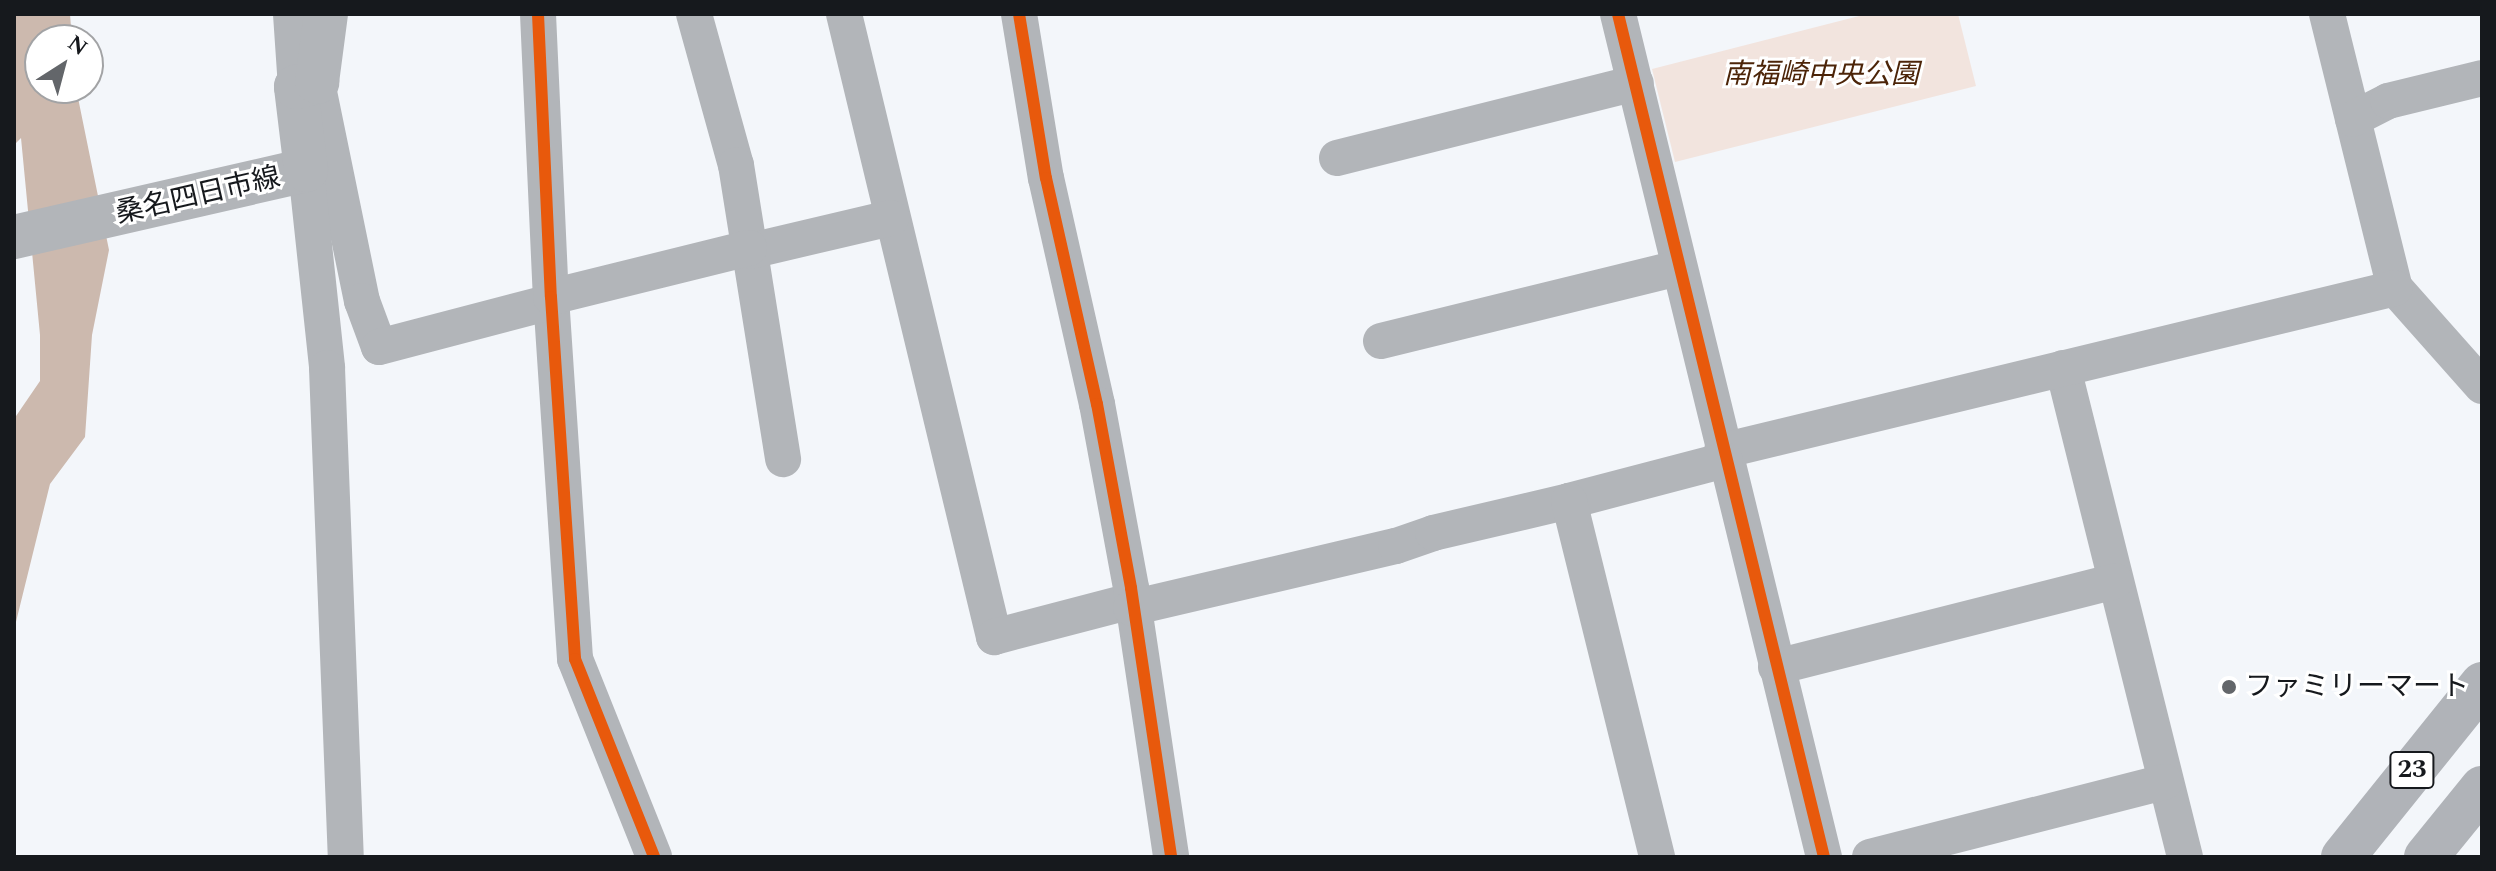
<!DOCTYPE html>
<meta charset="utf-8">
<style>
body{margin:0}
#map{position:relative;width:2496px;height:871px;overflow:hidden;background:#f3f6fa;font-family:Spectral,"Noto Sans JP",serif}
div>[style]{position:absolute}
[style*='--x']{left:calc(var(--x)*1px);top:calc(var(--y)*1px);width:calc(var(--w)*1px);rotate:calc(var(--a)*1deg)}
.green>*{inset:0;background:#f2e4de}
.water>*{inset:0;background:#ccb9ae}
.street>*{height:36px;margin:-18px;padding:0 18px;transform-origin:18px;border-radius:18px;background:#b2b5b9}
.secondary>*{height:44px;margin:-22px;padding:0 22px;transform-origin:22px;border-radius:22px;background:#b2b5b9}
.highway>*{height:44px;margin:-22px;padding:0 22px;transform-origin:22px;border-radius:22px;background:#b0b3b8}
.cycleway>*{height:12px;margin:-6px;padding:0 6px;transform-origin:6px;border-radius:6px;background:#e8590c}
.dots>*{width:22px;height:22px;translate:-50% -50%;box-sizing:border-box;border:4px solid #fff;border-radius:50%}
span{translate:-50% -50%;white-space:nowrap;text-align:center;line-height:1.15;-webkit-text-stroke:6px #fff;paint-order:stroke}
.shield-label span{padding:2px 6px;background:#fff;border:2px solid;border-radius:6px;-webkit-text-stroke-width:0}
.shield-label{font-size:26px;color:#16191d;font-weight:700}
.park-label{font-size:28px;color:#4c2408;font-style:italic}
.street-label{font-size:28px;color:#16191d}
.poi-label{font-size:28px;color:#16191d}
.left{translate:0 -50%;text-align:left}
.frame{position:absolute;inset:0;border:16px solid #16191d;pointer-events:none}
.north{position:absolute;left:24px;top:24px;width:80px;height:80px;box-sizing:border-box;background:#fff;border:2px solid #a2a3a5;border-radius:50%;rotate:36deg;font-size:22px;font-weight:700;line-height:32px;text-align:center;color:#16191d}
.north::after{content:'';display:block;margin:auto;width:28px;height:36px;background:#63666a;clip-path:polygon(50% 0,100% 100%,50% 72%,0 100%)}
</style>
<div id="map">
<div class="green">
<div style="clip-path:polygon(1867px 14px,1958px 14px,1976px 86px,1675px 162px,1652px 69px)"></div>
</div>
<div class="water">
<div style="clip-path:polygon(14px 14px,70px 14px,72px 40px,40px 40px,40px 88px,76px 88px,109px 250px,92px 335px,85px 437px,50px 484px,14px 630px,14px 419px,40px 381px,40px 335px,21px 138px,14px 145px)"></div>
</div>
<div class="street">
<div style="--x:291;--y:14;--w:73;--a:86.1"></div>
<div style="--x:538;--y:14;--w:283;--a:87.4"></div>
<div style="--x:551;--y:297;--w:363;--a:86.2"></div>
<div style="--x:575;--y:659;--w:213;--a:68.2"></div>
<div style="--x:694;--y:14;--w:157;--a:74.5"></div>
<div style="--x:736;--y:165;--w:298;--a:80.9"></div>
<div style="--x:844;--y:14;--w:641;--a:76.46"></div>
<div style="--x:994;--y:637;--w:142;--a:-14.7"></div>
<div style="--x:1019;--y:14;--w:166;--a:80.7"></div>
<div style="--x:1046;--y:178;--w:232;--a:77.3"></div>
<div style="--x:1097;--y:404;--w:187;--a:79.5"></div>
<div style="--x:1131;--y:588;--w:272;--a:81.5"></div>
<div style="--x:1618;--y:14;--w:868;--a:76.27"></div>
<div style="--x:2327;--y:14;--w:282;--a:76.1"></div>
<div style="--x:2395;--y:288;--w:131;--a:48.4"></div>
<div style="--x:317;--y:82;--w:224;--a:78.4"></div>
<div style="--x:362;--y:301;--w:49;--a:69.7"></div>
<div style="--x:379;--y:347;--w:178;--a:-14.7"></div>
<div style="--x:2353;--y:119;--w:39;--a:-27"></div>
<div style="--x:2388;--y:101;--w:97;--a:-13.7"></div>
<div style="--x:1337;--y:158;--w:308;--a:-14.1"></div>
<div style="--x:306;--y:170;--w:199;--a:83.9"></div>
<div style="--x:327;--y:368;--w:489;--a:87.8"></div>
<div style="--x:750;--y:251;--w:145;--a:-13.2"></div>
<div style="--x:551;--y:297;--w:204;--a:-13.9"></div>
<div style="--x:1381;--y:341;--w:306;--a:-13.8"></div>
<div style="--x:2063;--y:368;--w:504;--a:75.99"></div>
<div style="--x:1722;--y:451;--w:692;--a:-13.61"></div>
<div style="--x:1569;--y:501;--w:161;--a:-14.7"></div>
<div style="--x:1131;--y:608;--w:272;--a:-13.2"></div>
<div style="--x:1396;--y:546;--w:39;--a:-19"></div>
<div style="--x:1433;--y:533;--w:140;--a:-13.2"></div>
<div style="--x:1569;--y:501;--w:367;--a:76.1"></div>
<div style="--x:1776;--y:667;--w:350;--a:-14.2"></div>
<div style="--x:1870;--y:857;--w:304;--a:-14.3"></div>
</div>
<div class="secondary">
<div style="--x:14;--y:237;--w:300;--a:-12.9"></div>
<div style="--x:306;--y:170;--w:84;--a:-96.9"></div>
<div style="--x:296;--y:87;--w:22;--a:-13"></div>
<div style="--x:317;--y:82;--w:69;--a:-82.5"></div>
</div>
<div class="highway">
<div style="--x:2343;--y:857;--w:222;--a:-51.2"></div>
<div style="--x:2426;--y:857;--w:89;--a:-50.9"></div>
</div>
<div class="cycleway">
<div style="--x:538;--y:14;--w:283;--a:87.4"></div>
<div style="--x:551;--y:297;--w:363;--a:86.2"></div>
<div style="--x:575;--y:659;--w:213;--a:68.2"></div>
<div style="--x:1019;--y:14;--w:166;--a:80.7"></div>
<div style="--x:1046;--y:178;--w:232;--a:77.3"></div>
<div style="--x:1097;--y:404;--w:187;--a:79.5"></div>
<div style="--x:1131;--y:588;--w:272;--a:81.5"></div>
<div style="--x:1618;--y:14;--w:868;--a:76.27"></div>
</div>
<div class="dots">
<div style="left:2229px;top:687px;background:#63666a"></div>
</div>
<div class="shield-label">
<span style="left:2412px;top:770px">23</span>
</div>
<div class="park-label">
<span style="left:1821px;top:75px">南福崎中央公園</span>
</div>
<div class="street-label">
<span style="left:198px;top:196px;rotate:-13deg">桑名四日市線</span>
</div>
<div class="poi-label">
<span class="left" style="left:2245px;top:687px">ファミリーマート</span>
</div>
<div class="frame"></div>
<div class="north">N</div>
</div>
